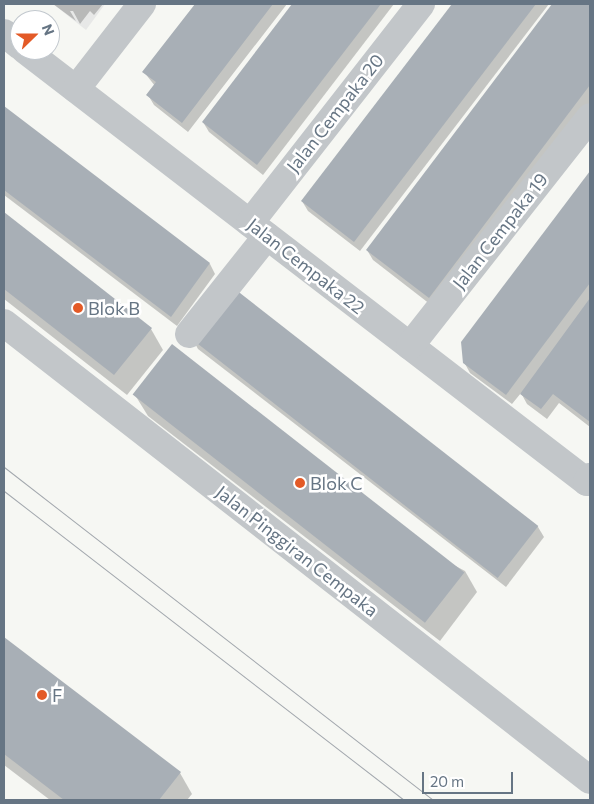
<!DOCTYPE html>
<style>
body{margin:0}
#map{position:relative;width:594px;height:804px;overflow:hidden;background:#f6f7f3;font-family:Commissioner,sans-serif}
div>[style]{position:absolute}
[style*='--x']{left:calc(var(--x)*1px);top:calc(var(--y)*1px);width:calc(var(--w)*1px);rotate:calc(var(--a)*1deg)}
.built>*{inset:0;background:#e7e8e7}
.shadow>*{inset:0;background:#0003}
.building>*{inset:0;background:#a8afb6;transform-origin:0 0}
.minor>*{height:28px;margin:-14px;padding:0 14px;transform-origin:14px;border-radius:14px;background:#c2c6c9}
.tram>*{height:1px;margin:-0.5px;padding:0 0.5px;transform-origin:0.5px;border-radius:0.5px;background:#a3a8ae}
.dots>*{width:14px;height:14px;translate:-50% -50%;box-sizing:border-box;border:2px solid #fff;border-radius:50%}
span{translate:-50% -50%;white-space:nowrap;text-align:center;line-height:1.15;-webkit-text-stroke:5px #fff;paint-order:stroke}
.street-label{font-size:18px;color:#667584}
.poi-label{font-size:18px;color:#667584}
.left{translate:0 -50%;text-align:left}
.frame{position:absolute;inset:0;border:5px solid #667584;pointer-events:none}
.north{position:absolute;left:10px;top:10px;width:50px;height:50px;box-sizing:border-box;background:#fff;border:1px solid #c2c8ce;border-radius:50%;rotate:68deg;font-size:14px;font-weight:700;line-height:20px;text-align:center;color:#667584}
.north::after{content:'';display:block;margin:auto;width:18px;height:22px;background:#e35a27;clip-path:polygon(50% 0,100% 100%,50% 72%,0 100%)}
.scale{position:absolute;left:422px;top:772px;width:91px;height:22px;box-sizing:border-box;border:2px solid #667584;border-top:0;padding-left:6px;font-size:15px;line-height:18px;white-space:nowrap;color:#667584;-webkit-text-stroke:4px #fff;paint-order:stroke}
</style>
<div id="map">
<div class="built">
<div style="clip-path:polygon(53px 4px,105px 4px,86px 30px)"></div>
</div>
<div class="shadow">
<div style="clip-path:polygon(53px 4px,103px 4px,94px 15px,90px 11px,80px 24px,73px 11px,70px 11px,76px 21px)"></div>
<div style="clip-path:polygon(197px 4px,287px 4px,188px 132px,154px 105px,148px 95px,155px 86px,144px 72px)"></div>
<div style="clip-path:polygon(294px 4px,394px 4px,263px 175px,209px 132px,203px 122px)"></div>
<div style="clip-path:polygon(453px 4px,549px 4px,360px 251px,308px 211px,302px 201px)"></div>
<div style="clip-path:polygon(553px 4px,590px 4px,590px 103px,435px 308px,373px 260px,367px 250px)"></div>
<div style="clip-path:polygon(4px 108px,210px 264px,215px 274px,177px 326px,4px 195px)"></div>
<div style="clip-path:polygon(590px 173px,590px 427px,559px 403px,547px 419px,527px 404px,521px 393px,512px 404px,470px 373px,464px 362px,462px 342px)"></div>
<div style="clip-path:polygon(4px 213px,151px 329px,163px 350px,127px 395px,4px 299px)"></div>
<div style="clip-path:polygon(231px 288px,538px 527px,544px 537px,506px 587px,198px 349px,192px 338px)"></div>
<div style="clip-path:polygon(135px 395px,465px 571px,477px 592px,440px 641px,148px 416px)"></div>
<div style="clip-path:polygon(4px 639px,180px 773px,192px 794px,187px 800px,50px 800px,4px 765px)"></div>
</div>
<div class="building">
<div style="clip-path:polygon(195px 4px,273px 4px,182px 123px,146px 95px,156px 82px,142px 72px)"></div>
<div style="clip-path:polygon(292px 4px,381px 4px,257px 165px,202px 122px)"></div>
<div style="clip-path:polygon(452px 4px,536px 4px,354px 242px,301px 201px)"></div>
<div style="clip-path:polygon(552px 4px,590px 4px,590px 85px,429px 298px,366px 250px)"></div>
<div style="clip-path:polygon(4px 106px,210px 263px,171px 317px,4px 190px)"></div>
<div style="clip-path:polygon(590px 171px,590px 283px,506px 395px,463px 363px,461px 342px)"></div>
<div style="clip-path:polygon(4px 212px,152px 328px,114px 375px,4px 289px)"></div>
<div style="left:231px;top:286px;width:390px;height:66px;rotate:38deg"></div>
<div style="clip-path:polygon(590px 298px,590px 422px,553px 394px,541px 409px,520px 394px)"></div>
<div style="left:172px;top:344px;width:371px;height:64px;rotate:38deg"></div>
<div style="clip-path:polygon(4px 637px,181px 772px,159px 800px,64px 800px,4px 754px)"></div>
</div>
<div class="minor">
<div style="--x:4;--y:33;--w:21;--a:39"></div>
<div style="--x:25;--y:50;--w:709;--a:37.55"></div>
<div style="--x:587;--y:482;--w:6;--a:-59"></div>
<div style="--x:76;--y:89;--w:108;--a:-52.2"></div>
<div style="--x:250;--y:223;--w:278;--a:-52"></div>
<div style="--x:4;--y:323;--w:743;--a:37.95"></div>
<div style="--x:189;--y:334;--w:125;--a:-51.5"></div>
<div style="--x:410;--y:346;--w:291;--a:-51.8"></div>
</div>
<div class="tram">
<div style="--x:4;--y:467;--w:543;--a:37.82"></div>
<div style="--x:4;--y:491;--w:505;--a:37.69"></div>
</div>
<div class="dots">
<div style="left:78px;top:308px;background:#e35a27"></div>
<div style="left:300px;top:483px;background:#e35a27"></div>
<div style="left:42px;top:695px;background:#e35a27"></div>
</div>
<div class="street-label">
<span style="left:335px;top:113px;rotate:-52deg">Jalan Cempaka 20</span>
<span style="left:500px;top:231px;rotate:-52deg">Jalan Cempaka 19</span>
<span style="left:306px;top:266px;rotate:38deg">Jalan Cempaka 22</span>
<span style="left:297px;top:551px;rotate:38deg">Jalan Pinggiran Cempaka</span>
</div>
<div class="poi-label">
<span class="left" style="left:88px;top:308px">Blok B</span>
<span class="left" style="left:310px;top:483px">Blok C</span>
<span class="left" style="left:52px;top:695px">F</span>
</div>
<div class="frame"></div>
<div class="north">N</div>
<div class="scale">20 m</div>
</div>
